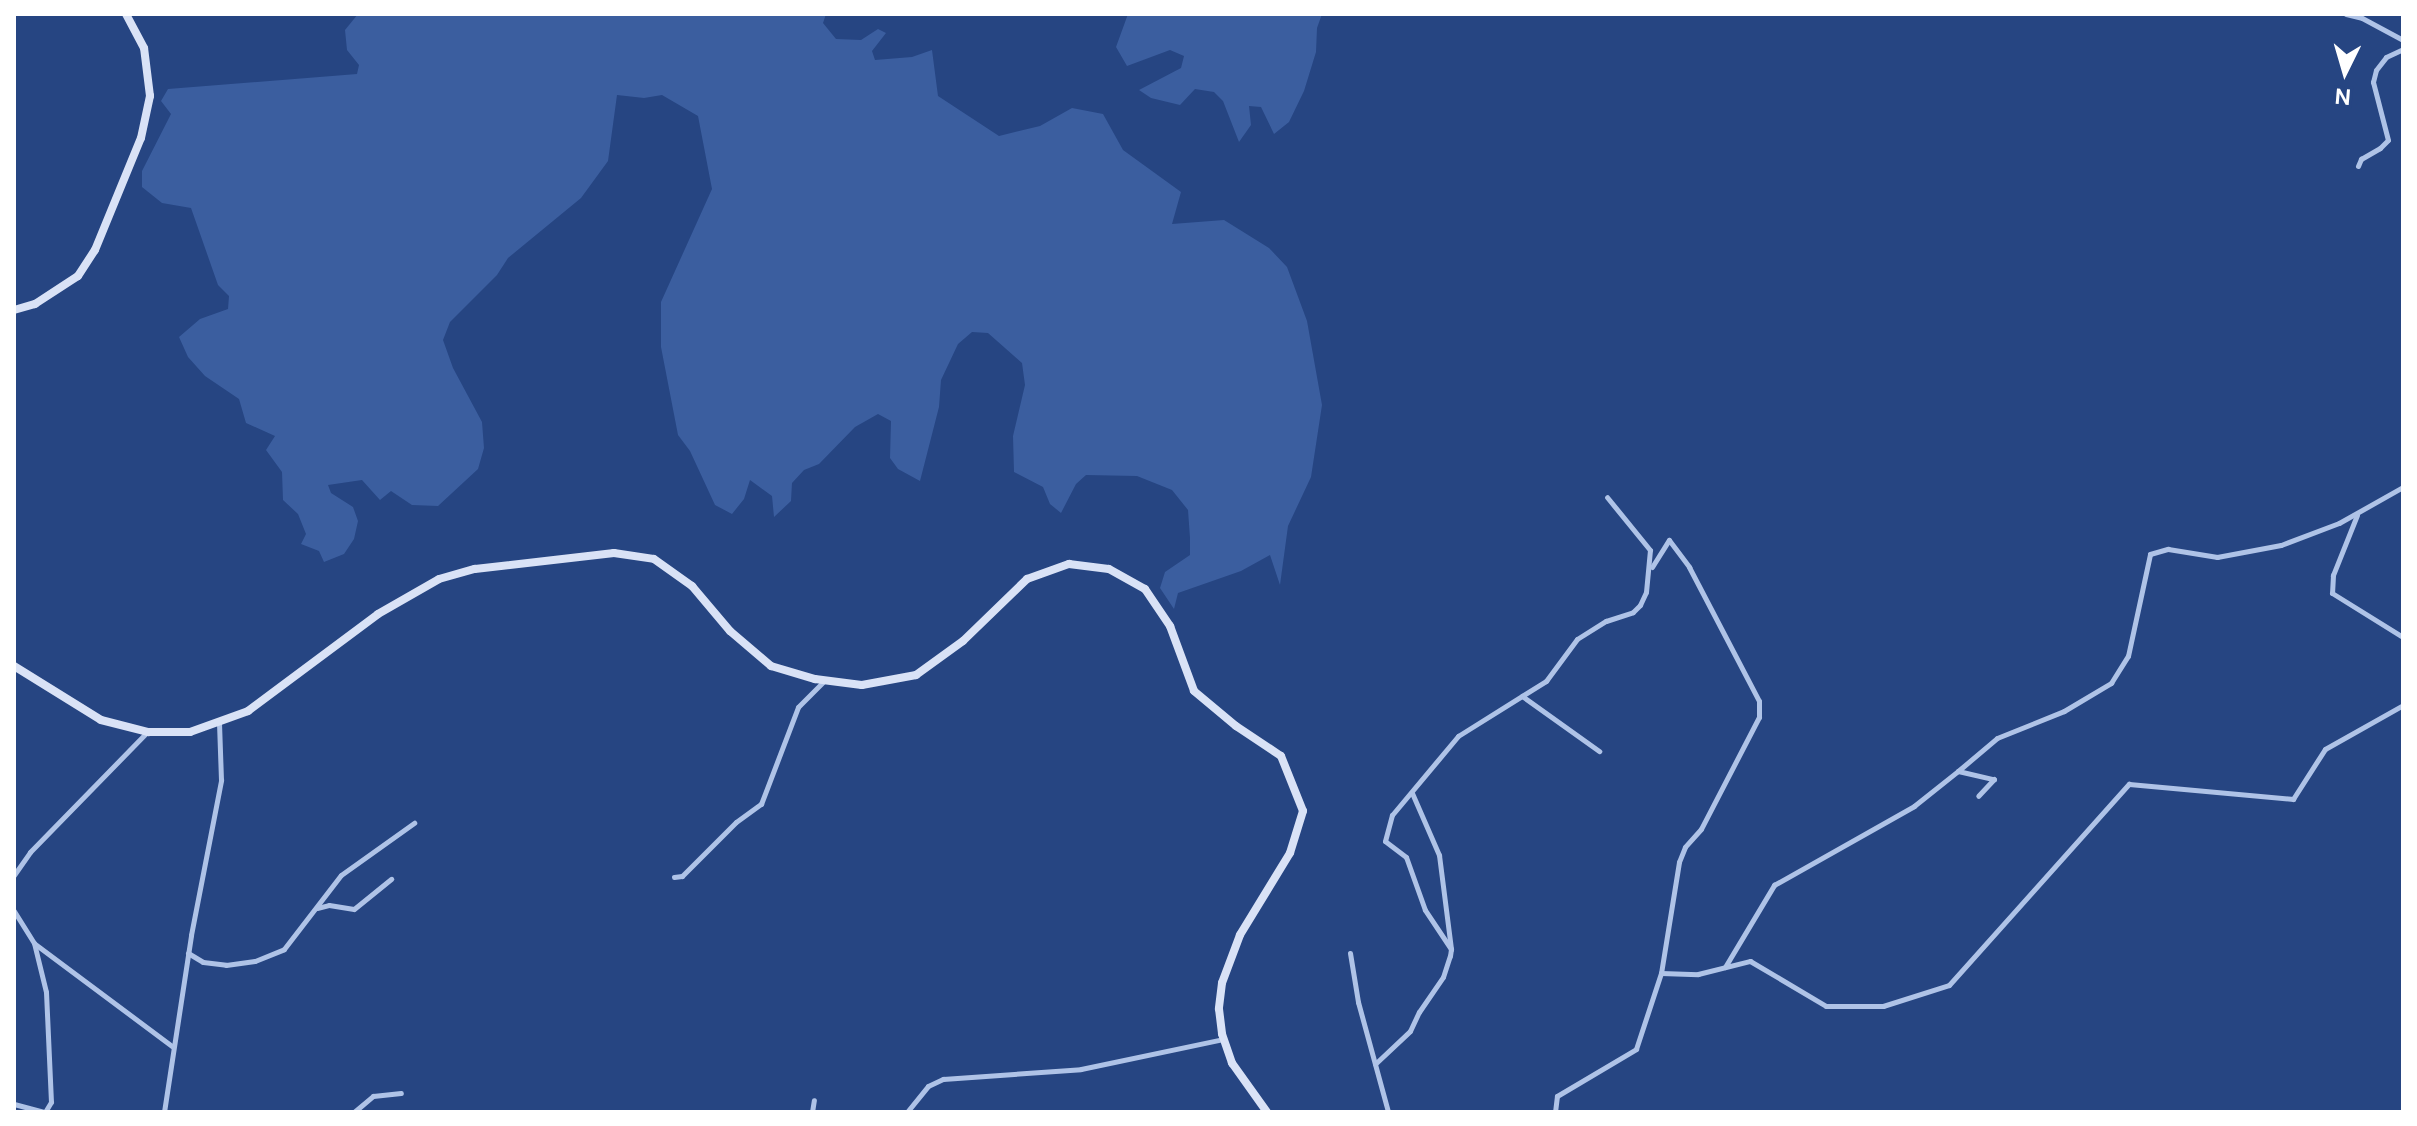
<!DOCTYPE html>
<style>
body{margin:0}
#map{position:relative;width:2417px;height:1126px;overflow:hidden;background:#264582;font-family:"DM Sans",sans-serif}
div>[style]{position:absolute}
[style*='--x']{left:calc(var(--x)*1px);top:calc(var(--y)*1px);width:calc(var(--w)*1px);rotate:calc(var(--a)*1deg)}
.green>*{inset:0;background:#3b5e9f}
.minor>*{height:5px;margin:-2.5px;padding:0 2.5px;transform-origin:2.5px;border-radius:2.5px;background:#afc3e7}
.secondary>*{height:8px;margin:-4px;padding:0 4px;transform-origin:4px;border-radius:4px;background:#d9e2f6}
span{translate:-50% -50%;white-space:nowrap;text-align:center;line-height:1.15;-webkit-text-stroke:8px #264582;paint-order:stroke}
.frame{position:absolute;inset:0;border:16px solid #fff;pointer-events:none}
.north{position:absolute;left:2305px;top:32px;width:80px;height:80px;-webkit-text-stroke:6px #264582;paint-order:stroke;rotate:185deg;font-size:22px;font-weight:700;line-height:32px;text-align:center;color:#fff}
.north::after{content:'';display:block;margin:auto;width:28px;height:36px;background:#fff;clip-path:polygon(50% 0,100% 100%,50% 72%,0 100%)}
</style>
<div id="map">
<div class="green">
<div style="clip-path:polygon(358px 14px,826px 14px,823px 23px,836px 39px,861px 40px,878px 29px,886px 33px,872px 51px,875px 60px,912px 57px,932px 50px,938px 96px,999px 136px,1040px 126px,1072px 108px,1103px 114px,1123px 150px,1181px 192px,1172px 224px,1224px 220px,1269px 248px,1287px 267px,1307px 321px,1322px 405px,1311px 477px,1288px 526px,1280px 585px,1270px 555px,1241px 571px,1178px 593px,1174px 609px,1160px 588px,1165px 572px,1190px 555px,1190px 538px,1188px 510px,1172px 490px,1137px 476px,1086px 475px,1076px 484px,1061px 513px,1050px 504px,1043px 487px,1014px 472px,1013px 436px,1025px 385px,1022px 363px,988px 333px,972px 332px,958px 344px,941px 380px,939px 407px,920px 481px,898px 469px,890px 458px,891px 421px,878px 414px,855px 427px,819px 464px,804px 470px,792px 483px,791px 501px,774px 517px,772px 496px,750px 480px,744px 499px,732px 514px,715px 505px,690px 451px,678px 435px,661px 347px,661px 302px,712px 189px,698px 116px,662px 95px,644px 98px,617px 95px,608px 161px,581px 198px,508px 258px,497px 275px,450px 322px,443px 340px,453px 368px,482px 422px,484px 448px,478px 469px,438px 506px,412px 505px,391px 491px,380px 500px,362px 480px,328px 485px,331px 493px,353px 507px,358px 521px,354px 539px,344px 554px,324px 562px,319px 551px,301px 544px,306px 534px,298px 514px,283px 500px,282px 472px,266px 450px,275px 436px,246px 423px,239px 399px,205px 376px,188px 357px,179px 337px,200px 319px,228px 309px,229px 296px,218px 285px,191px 208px,162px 203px,142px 187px,142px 171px,171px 114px,161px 101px,168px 89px,357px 74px,359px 65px,347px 50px,345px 30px)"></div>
<div style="clip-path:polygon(1128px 14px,1322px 14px,1317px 28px,1316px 52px,1304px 91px,1289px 122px,1274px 134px,1261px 107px,1249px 106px,1251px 125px,1239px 142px,1223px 101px,1214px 92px,1195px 89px,1180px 105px,1151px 98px,1139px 90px,1181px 68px,1184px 56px,1170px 50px,1127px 66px,1116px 47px)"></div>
</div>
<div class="minor">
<div style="--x:2346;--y:14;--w:16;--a:14"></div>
<div style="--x:2362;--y:18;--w:47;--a:28.2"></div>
<div style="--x:2358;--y:166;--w:8;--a:-67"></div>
<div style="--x:2361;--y:159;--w:22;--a:-30"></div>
<div style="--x:2380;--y:148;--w:11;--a:-45"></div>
<div style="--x:2388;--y:140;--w:60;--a:-104.5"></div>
<div style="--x:2373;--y:82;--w:12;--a:-76"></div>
<div style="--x:2376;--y:70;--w:16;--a:-52"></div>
<div style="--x:2386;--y:57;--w:19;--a:-25"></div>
<div style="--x:2357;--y:515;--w:65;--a:111.8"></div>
<div style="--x:2333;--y:575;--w:18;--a:93"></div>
<div style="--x:2332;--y:593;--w:84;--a:31.8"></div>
<div style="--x:1652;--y:567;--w:32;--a:-58"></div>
<div style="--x:1669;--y:540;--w:34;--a:53"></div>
<div style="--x:1689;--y:567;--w:151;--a:62.4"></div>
<div style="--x:1759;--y:701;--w:16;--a:90"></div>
<div style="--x:1759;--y:717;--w:126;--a:117.4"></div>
<div style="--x:1701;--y:829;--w:24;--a:132"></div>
<div style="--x:1685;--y:847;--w:16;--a:112"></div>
<div style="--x:1679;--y:862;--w:112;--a:99.2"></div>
<div style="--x:1522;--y:696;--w:95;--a:35.5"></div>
<div style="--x:1958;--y:771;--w:51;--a:-40.2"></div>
<div style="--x:1997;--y:738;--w:72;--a:-21.9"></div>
<div style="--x:2064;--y:711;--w:55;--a:-30.8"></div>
<div style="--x:2111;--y:683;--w:32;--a:-58"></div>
<div style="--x:2128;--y:656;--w:104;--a:-77.8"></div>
<div style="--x:2150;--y:554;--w:19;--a:-16"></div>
<div style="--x:2168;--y:549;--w:50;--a:9.3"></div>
<div style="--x:2217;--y:557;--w:65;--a:-10.6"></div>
<div style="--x:2281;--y:545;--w:62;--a:-20.8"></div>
<div style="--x:2339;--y:523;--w:73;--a:-29.4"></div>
<div style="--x:1412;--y:793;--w:68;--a:66.5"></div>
<div style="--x:1439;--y:855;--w:95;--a:82.7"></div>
<div style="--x:14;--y:875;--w:28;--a:-55"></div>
<div style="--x:30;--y:852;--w:168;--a:-45.7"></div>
<div style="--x:674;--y:877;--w:8;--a:-7"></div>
<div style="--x:682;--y:876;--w:76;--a:-45"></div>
<div style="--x:736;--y:822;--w:31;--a:-36"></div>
<div style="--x:761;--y:804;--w:104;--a:-69.1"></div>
<div style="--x:798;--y:707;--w:37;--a:-45"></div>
<div style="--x:317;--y:908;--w:12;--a:-14"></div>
<div style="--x:329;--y:905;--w:25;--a:9"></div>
<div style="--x:354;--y:909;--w:48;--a:-39"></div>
<div style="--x:14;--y:911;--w:38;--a:58"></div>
<div style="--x:34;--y:943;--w:50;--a:76.2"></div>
<div style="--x:46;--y:992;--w:110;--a:87.4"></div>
<div style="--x:51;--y:1102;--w:12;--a:121"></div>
<div style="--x:35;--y:944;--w:171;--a:36.7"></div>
<div style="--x:188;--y:953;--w:17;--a:31"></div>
<div style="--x:203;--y:962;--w:23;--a:7"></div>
<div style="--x:226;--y:965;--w:29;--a:-8"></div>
<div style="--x:255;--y:961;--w:31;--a:-22"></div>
<div style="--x:284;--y:949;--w:93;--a:-52.4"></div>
<div style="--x:341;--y:875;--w:90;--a:-35.5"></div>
<div style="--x:1350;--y:953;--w:50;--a:80.7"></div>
<div style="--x:1358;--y:1002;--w:114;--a:74.7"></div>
<div style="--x:1725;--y:967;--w:96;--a:-59.1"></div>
<div style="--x:1774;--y:885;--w:161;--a:-29.4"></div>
<div style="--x:1914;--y:806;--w:56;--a:-38.5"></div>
<div style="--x:1958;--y:771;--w:37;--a:13"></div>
<div style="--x:1994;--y:779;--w:23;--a:133"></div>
<div style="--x:1375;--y:1064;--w:48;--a:-43.3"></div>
<div style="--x:1410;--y:1031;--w:21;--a:-65"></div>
<div style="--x:1419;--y:1012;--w:42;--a:-55.6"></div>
<div style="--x:1443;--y:977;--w:22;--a:-72"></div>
<div style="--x:1450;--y:956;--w:7;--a:-82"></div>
<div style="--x:1451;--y:949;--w:47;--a:-123.7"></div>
<div style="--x:1425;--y:910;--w:56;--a:-109.7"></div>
<div style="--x:1406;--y:857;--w:26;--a:-143"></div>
<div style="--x:1385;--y:841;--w:27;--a:-75"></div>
<div style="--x:1392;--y:815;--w:103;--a:-50.1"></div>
<div style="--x:1458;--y:736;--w:104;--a:-32"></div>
<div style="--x:1546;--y:681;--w:52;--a:-53.6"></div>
<div style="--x:1577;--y:639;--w:34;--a:-32"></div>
<div style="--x:1606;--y:621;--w:28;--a:-18"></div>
<div style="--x:1633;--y:612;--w:10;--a:-45"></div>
<div style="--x:1640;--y:605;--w:14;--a:-65"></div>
<div style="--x:1646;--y:592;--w:42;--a:-84.6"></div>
<div style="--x:1650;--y:550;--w:68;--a:-129.1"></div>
<div style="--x:14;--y:1104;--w:30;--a:15"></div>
<div style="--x:164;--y:1112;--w:179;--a:-81.3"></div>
<div style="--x:191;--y:935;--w:158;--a:-79"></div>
<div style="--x:221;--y:780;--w:58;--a:-92"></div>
<div style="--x:354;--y:1112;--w:25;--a:-40"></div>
<div style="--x:373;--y:1096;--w:28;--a:-6"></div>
<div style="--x:812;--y:1112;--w:12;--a:-81"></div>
<div style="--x:907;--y:1112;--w:33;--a:-51"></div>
<div style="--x:928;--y:1086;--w:17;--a:-25"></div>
<div style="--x:943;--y:1079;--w:138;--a:-4.1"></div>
<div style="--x:1081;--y:1069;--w:145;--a:-11.9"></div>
<div style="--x:1555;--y:1112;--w:16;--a:-83"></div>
<div style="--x:1557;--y:1096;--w:92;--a:-30.7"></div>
<div style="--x:1636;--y:1049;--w:80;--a:-71.8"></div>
<div style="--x:1661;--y:973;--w:37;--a:2"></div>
<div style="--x:1698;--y:974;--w:54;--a:-14"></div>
<div style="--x:1750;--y:961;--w:88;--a:30.6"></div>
<div style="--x:1826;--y:1006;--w:57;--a:0"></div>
<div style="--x:1883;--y:1006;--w:69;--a:-17.7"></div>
<div style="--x:1949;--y:985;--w:270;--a:-48.2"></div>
<div style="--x:2129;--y:784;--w:165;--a:5.2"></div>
<div style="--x:2293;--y:799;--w:59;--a:-57.4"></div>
<div style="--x:2325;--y:749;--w:90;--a:-29.4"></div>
</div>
<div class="secondary">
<div style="--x:14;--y:310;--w:22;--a:-16"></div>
<div style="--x:35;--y:304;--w:51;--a:-33.1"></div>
<div style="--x:78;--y:276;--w:31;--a:-57"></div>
<div style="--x:95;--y:250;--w:121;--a:-67.7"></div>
<div style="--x:141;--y:138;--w:43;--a:-77.9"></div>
<div style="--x:150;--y:96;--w:48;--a:-97.1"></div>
<div style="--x:144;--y:48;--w:38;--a:-118"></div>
<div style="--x:14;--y:666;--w:102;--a:31.8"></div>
<div style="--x:101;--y:720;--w:49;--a:14.3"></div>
<div style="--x:148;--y:732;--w:42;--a:0"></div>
<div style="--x:190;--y:732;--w:62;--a:-19.9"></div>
<div style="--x:248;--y:711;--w:162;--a:-36.7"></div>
<div style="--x:378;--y:614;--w:70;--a:-29.8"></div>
<div style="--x:439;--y:579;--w:37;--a:-16"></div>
<div style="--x:475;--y:569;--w:140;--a:-6.6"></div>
<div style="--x:614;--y:553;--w:40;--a:8.5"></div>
<div style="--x:654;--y:559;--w:47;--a:35.4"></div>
<div style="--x:692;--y:586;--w:59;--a:49.8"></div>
<div style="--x:730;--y:631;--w:54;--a:40.5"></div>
<div style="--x:771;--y:666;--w:46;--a:16.5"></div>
<div style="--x:815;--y:679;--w:47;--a:7.3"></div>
<div style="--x:862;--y:685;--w:55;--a:-10.5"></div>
<div style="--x:916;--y:675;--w:58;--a:-35.9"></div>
<div style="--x:963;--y:641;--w:89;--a:-44.1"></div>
<div style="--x:1027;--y:579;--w:45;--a:-19.7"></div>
<div style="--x:1069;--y:564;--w:40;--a:7.1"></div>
<div style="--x:1109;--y:569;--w:41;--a:29.1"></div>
<div style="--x:1145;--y:589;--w:45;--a:56"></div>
<div style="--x:1170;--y:626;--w:69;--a:69.7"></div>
<div style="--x:1194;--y:691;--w:55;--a:39.8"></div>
<div style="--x:1236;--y:726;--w:54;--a:33.7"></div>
<div style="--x:1281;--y:756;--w:59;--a:68.2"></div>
<div style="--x:1303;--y:811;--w:44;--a:107.2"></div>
<div style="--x:1290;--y:853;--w:96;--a:121.4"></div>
<div style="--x:1240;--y:935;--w:51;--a:110.6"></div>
<div style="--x:1222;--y:983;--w:26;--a:97"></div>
<div style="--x:1219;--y:1009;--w:25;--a:83"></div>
<div style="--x:1222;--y:1034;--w:31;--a:71"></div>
<div style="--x:1232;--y:1063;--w:60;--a:54.5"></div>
</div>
<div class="frame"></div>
<div class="north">N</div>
</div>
